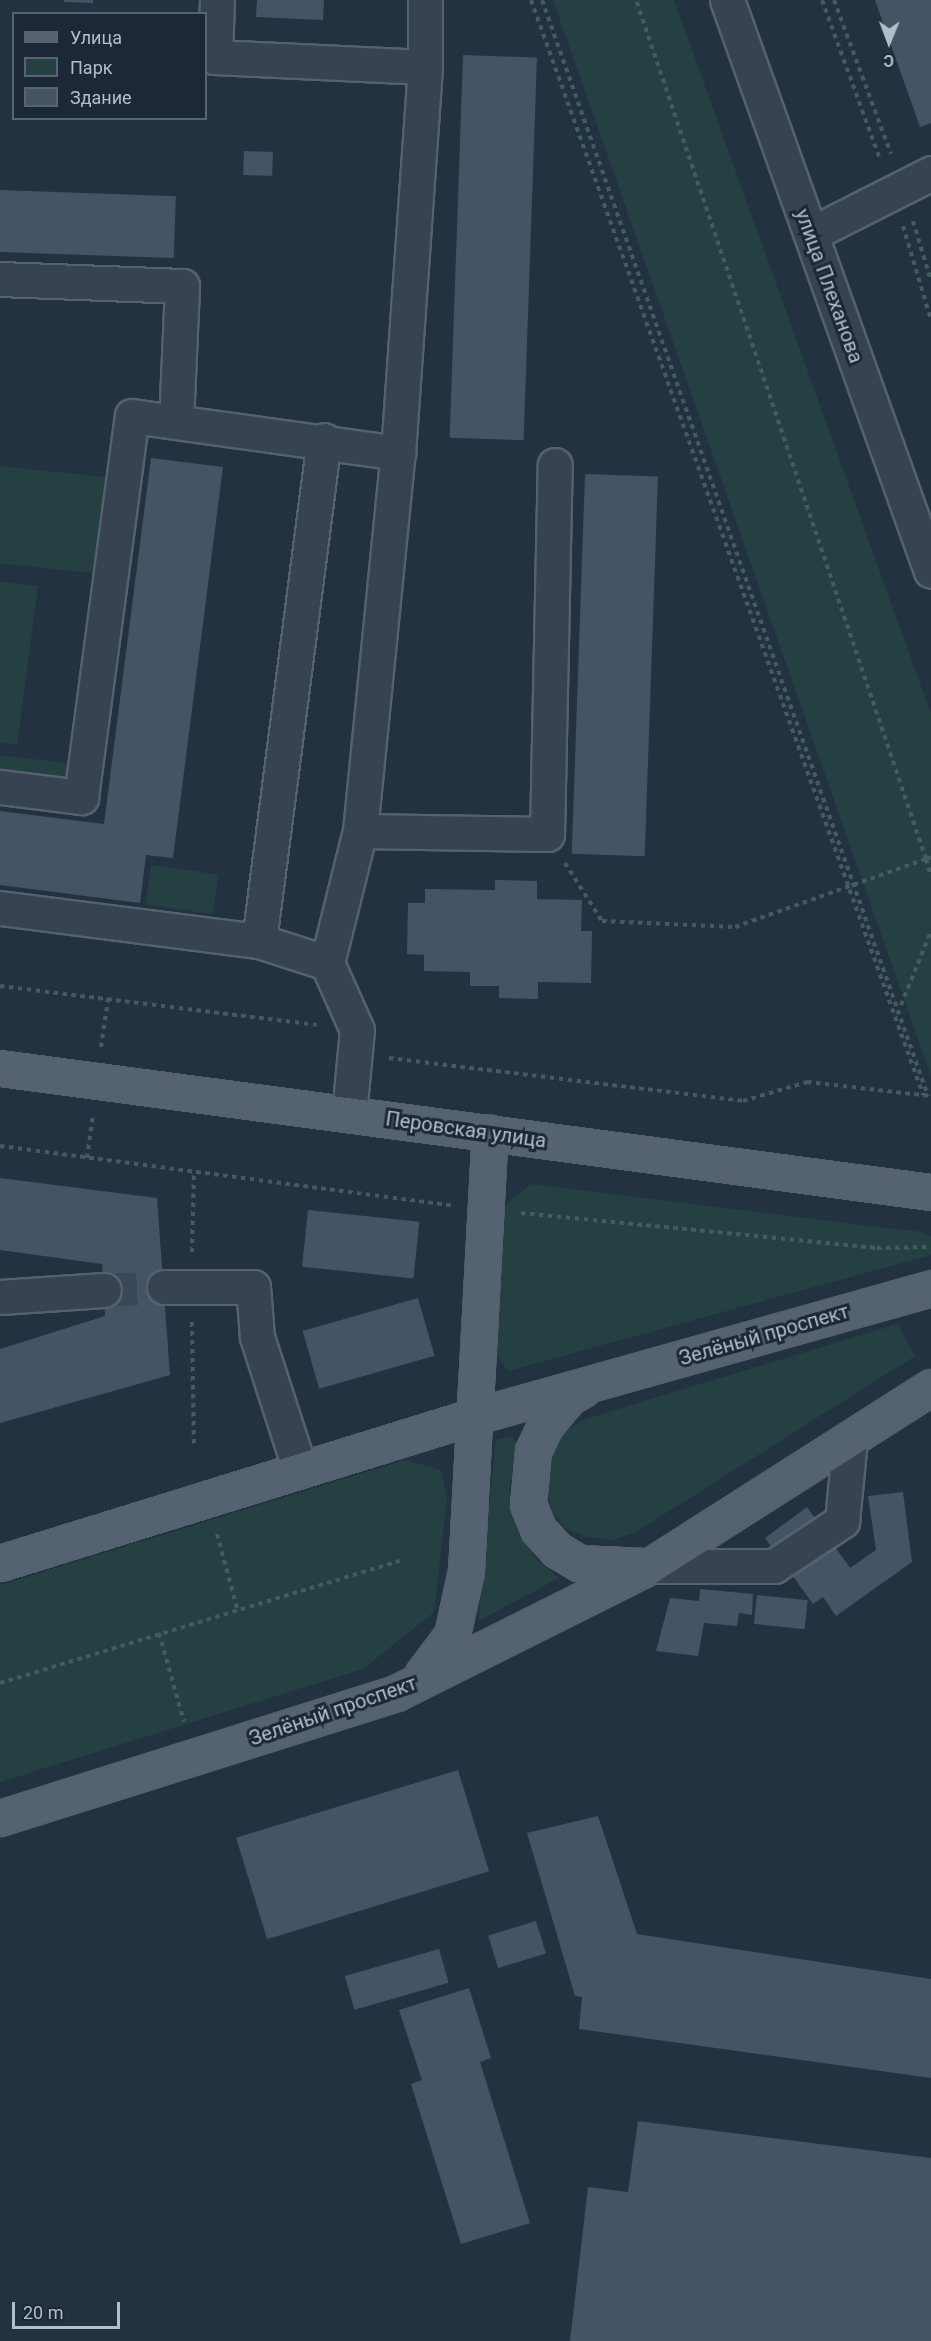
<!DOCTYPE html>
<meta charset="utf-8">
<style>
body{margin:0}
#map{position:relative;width:931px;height:2341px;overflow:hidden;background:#233241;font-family:Roboto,sans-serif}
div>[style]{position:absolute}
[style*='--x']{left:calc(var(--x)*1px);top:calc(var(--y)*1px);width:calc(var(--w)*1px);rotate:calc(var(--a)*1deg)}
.green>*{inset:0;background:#254042;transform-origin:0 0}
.building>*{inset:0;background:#445465;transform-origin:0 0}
.minor-tunnel>*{height:33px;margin-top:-16.5px;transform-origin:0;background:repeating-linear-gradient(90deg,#394756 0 33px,transparent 0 49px)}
.path>*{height:4px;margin-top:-2px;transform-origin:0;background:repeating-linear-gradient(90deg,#435d5f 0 4.5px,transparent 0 9px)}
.roads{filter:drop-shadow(2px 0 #55616e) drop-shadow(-2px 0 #55616e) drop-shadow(0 2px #55616e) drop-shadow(0 -2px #55616e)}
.minor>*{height:33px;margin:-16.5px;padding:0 16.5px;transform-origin:16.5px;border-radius:16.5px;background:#374351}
.major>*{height:33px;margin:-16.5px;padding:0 16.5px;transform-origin:16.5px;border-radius:16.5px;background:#556271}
span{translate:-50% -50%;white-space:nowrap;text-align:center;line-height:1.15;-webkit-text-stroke:6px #1c2836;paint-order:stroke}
.street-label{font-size:20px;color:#b4becb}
.legend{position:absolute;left:12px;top:12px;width:195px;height:108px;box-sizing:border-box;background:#1c2836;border:2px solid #596472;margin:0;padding:8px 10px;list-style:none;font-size:18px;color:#b4becb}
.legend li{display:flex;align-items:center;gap:12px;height:30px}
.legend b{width:30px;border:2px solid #596472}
.north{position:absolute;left:859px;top:12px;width:60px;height:60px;-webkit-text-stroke:4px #1c2836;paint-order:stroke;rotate:181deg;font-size:16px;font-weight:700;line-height:24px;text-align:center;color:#b4becb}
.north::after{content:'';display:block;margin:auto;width:21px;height:27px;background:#b4becb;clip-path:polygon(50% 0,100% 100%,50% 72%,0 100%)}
.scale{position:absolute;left:12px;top:2302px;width:108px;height:27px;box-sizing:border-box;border:3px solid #b4becb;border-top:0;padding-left:8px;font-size:18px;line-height:21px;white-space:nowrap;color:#b4becb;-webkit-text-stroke:4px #1c2836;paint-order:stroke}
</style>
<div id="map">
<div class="green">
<div style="clip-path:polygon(553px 0,674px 0,931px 714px,931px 1076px)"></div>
<div style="left:0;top:466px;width:109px;height:97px;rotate:6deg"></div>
<div style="clip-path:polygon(0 582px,38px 586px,17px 745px,0 743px)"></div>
<div style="left:0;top:755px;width:74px;height:21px;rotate:7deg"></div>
<div style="left:151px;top:865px;width:68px;height:40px;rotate:8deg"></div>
<div style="clip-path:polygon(531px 1184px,921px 1232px,931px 1237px,931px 1255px,508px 1371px,491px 1346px,506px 1204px)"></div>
<div style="clip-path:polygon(898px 1324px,915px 1356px,636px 1532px,612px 1540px,586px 1537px,565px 1528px,552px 1511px,546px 1484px,549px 1457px,560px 1436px,582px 1420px)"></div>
<div style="clip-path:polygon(511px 1436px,518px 1444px,509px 1490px,514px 1518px,537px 1560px,559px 1578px,478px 1621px,496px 1440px)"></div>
<div style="clip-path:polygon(405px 1460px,441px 1470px,447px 1499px,434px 1612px,363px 1669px,0 1782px,0 1585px)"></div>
</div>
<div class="building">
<div style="clip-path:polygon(64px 0,93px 0,93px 3px,64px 2px)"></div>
<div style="clip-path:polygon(257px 0,324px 0,323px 20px,256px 17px)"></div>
<div style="clip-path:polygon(875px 0,931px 0,931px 123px,920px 127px)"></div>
<div style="left:463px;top:55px;width:74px;height:383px;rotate:2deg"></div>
<div style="left:244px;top:151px;width:29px;height:24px;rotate:2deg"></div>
<div style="left:0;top:190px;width:176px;height:62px;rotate:2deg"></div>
<div style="clip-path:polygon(151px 458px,223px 467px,173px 858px,146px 855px,140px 903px,0 885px,0 811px,104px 824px)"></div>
<div style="left:585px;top:474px;width:73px;height:380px;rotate:2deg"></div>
<div style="clip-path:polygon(495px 880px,537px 881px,537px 899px,582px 900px,581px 931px,592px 931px,591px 983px,538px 982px,538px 999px,499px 998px,499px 986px,470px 986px,470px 972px,424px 971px,424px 955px,407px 954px,408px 903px,425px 903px,425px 889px,495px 890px)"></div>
<div style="clip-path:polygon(0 1178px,157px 1198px,170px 1375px,0 1423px,0 1349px,105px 1316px,102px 1264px,0 1250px)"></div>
<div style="left:308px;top:1210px;width:112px;height:57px;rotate:6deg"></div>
<div style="left:418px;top:1298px;width:60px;height:120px;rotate:74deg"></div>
<div style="clip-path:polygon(903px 1492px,912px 1562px,836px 1616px,823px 1597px,813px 1604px,765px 1538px,807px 1507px,850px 1568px,876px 1550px,868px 1496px)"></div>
<div style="clip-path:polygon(700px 1589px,753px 1594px,752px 1615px,739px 1613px,737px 1626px,704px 1623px,698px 1656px,656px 1651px,670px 1598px,699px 1601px)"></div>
<div style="left:757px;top:1595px;width:51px;height:29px;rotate:6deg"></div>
<div style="left:458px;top:1770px;width:106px;height:232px;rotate:73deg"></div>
<div style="clip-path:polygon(598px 1816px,637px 1934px,931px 1979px,931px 2078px,579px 2029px,582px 1997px,575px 1996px,527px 1833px)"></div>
<div style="left:536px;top:1921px;width:34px;height:50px;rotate:73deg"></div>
<div style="left:439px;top:1949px;width:35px;height:98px;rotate:74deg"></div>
<div style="clip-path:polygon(469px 1988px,491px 2058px,480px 2062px,530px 2223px,461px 2244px,411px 2084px,422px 2080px,399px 2010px)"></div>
<div style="clip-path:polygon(638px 2121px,931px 2158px,931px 2341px,570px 2341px,588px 2187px,628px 2192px)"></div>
</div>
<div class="minor-tunnel">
<div style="--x:104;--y:1290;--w:60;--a:-2.9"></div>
</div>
<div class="path">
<div style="--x:531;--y:0;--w:1163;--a:70.3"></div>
<div style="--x:542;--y:0;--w:1162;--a:70.6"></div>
<div style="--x:822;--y:0;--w:169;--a:70"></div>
<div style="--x:834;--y:0;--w:164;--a:69.7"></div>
<div style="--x:913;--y:221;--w:63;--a:73.3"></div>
<div style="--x:903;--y:226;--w:98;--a:73.4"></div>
<div style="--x:931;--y:857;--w:5;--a:158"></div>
<div style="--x:926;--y:859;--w:18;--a:74"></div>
<div style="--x:565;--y:863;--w:69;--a:57.5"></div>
<div style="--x:602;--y:921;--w:133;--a:2.6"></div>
<div style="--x:735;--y:927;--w:203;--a:-19.6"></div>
<div style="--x:926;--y:859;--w:907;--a:-108.65"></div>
<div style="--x:0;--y:986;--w:319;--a:7"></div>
<div style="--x:901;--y:1005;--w:80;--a:-67.9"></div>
<div style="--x:101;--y:1047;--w:49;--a:-81.7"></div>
<div style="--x:389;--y:1058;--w:357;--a:6.9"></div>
<div style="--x:743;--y:1101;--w:67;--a:-16.5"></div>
<div style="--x:807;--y:1082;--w:125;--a:6.4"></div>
<div style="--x:0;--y:1146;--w:455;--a:7.5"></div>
<div style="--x:87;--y:1158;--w:44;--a:-82.2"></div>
<div style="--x:521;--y:1213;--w:358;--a:5.6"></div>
<div style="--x:877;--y:1248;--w:54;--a:-1.1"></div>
<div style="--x:192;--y:1252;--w:80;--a:-88.6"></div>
<div style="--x:192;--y:1322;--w:126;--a:89.1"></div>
<div style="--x:217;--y:1534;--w:77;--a:74.9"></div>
<div style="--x:159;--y:1633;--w:92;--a:74.3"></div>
<div style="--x:0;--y:1683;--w:418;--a:-17"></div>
</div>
<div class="roads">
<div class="minor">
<div style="--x:217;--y:0;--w:57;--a:92"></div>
<div style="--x:215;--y:57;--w:210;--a:2.7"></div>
<div style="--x:727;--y:0;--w:606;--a:70.34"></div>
<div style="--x:811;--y:234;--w:135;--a:-26.9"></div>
<div style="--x:0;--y:279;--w:182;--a:2.2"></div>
<div style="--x:182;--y:286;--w:135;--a:92.5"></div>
<div style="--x:0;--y:787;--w:82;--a:7"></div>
<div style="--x:81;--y:797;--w:384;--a:-82.4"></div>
<div style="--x:132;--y:416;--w:269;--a:7.9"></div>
<div style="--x:360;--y:831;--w:187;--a:0.9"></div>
<div style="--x:547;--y:834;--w:369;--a:-88.8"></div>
<div style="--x:0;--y:908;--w:261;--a:7.3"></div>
<div style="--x:259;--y:941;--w:71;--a:17.9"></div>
<div style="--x:259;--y:941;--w:505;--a:-82.61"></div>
<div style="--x:349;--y:1114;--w:84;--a:-84.6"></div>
<div style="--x:357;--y:1030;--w:73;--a:-114.1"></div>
<div style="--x:327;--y:963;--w:136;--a:-76"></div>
<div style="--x:360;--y:831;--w:380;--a:-84.3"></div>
<div style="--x:398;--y:453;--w:387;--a:-86"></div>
<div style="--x:425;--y:67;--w:67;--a:-90"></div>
<div style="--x:164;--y:1287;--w:89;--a:0"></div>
<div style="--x:253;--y:1287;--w:50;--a:85.4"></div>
<div style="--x:257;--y:1337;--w:140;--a:72.1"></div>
<div style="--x:0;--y:1297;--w:104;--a:-3.9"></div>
<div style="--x:650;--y:1566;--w:124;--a:0"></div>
<div style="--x:774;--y:1566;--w:82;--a:-33.5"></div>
<div style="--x:842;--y:1521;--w:82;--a:-84.4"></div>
</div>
<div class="major">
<div style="--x:0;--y:1068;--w:939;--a:7.59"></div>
<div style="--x:583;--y:1389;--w:16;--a:150"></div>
<div style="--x:569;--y:1397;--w:35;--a:130"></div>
<div style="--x:546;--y:1424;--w:30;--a:116"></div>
<div style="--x:533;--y:1451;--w:53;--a:95.4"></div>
<div style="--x:528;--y:1504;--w:27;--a:68"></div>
<div style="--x:538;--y:1529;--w:28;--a:48"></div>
<div style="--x:557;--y:1550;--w:26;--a:31"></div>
<div style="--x:579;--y:1563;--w:66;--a:2.6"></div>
<div style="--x:0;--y:1563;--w:498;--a:-17.2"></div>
<div style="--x:476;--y:1416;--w:473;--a:-15.7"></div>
<div style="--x:422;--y:1675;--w:50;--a:-53.1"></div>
<div style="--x:452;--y:1635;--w:66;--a:-77.7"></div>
<div style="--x:466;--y:1571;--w:439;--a:-86.9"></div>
<div style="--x:0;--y:1818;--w:415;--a:-17.5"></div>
<div style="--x:396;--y:1693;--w:284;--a:-26.6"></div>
<div style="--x:650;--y:1566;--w:333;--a:-32.5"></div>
</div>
</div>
<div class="street-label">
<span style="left:829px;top:286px;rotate:70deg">улица Плеханова</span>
<span style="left:466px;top:1130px;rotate:8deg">Перовская улица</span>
<span style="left:764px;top:1335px;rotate:-16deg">Зелёный проспект</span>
<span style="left:333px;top:1711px;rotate:-19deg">Зелёный проспект</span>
</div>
<ul class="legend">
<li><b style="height:8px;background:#556271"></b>Улица</li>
<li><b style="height:16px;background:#254042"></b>Парк</li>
<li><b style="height:16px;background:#445465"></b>Здание</li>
</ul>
<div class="north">С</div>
<div class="scale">20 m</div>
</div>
